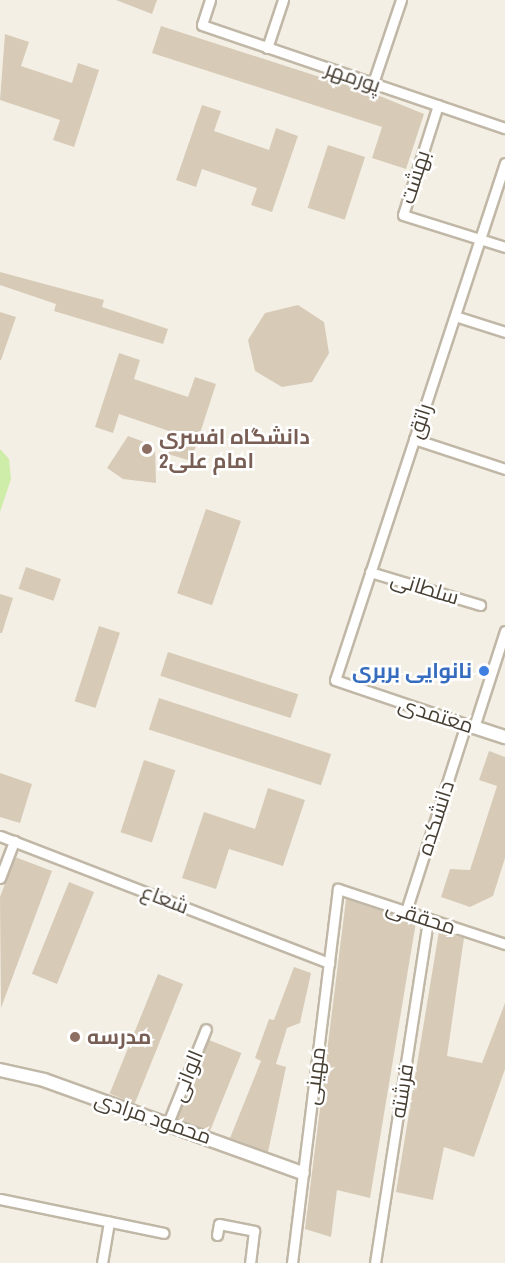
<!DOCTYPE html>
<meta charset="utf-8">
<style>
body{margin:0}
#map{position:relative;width:505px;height:1263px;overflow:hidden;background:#f4efe4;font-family:"Archivo Narrow",Cairo,sans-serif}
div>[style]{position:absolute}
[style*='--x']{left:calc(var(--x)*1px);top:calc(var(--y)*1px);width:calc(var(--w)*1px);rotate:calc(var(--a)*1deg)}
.green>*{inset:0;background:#ceeda8}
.building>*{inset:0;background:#d7cbb8;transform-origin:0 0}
.roads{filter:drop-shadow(2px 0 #c0b7a6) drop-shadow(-2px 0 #c0b7a6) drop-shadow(0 2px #c0b7a6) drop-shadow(0 -2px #c0b7a6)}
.minor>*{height:9px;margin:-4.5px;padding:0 4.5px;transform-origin:4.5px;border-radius:4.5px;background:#fff}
.tertiary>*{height:12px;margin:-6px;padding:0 6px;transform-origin:6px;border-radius:6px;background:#fff}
.dots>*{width:16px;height:16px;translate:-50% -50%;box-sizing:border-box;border:3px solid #fff;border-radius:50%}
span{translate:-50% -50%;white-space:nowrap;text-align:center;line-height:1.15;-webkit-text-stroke:5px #fff;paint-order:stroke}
.street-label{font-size:21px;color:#473f33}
.education-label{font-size:21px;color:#785e54;font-weight:700}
.left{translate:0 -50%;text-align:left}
.shop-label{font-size:21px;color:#366cbe;font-weight:700}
.right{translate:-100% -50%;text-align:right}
</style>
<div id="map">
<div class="green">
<div style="clip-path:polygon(0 449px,9px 459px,11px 479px,0 512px)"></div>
</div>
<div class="building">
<div style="clip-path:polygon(116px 0,157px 0,152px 14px)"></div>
<div style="clip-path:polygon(161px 26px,326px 79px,328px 75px,424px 114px,406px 169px,372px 158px,382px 127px,152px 53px)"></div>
<div style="clip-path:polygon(5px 34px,29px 42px,21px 66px,72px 83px,78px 63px,99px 70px,74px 147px,53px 140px,60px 120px,0 100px)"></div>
<div style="clip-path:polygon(202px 105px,221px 111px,214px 131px,269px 150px,276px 128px,298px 136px,272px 212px,251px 205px,257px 188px,202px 169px,196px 187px,176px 180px)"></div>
<div style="left:328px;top:145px;width:39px;height:66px;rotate:18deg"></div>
<div style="clip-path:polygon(0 272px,104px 300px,102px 307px,168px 329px,163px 344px,54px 311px,56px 304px,0 285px)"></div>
<div style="clip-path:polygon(298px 305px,324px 322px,329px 353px,312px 382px,282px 387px,255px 371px,248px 340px,265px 313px)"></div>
<div style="clip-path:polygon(0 312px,16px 317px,1px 360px,0 360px)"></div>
<div style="clip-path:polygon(119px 353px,140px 360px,134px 379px,188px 397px,195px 377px,216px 384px,191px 461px,168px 454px,175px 433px,119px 414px,113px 433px,95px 427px)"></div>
<div style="clip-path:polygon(128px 436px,155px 446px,156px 483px,123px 479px,107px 468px)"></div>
<div style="left:206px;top:509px;width:37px;height:89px;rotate:19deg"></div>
<div style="left:26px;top:567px;width:37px;height:23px;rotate:19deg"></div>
<div style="clip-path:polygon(0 594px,13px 598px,2px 633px,0 633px)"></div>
<div style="left:99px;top:626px;width:22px;height:79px;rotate:18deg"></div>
<div style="left:168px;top:652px;width:137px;height:25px;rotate:18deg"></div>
<div style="left:159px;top:698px;width:181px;height:33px;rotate:18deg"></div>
<div style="clip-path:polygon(489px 751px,505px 757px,505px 858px,493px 896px,470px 907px,441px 897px,450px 869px,470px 870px,497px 786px,479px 780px)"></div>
<div style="left:144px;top:760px;width:33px;height:76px;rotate:18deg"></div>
<div style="clip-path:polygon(0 773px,32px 784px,20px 823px,0 817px)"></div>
<div style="clip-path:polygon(268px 788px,305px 800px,283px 866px,229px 849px,216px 889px,182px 878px,204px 812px,255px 829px)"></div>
<div style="clip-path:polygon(15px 857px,52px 871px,1px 1008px,0 897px)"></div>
<div style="left:69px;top:882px;width:27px;height:99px;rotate:22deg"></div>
<div style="clip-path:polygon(346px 899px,416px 922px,370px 1198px,337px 1190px,331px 1237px,305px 1229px)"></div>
<div style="clip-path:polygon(439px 931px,464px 938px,447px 1056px,482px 1063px,505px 1003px,505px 1069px,474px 1157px,444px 1147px,433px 1200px,396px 1192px)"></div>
<div style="clip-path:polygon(294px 967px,311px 973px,300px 1023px,287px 1028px,276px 1064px,286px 1067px,268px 1152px,230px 1138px,261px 1061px,255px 1058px,269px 1019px,274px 1020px)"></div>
<div style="left:158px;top:974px;width:27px;height:129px;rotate:22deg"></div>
<div style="left:209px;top:1040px;width:35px;height:86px;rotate:22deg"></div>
</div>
<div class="roads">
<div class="minor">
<div style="--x:210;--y:0;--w:26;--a:108"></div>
<div style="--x:202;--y:25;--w:320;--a:18.8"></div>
<div style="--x:267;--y:48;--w:51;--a:-71.6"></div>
<div style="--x:373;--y:83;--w:88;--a:-71.4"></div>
<div style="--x:438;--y:105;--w:115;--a:107.7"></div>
<div style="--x:403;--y:215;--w:107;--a:17.4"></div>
<div style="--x:505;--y:163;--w:544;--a:108.2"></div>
<div style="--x:335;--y:680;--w:147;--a:18.7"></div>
<div style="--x:474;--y:727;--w:101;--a:-72.1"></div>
<div style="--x:455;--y:316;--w:52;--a:17.7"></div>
<div style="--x:414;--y:439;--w:96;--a:18.2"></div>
<div style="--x:370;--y:572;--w:115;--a:16.7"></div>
<div style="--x:0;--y:836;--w:353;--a:21.1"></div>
<div style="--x:0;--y:878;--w:40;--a:-69"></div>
<div style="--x:406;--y:911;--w:196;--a:-72.2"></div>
<div style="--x:168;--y:1123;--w:101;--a:-68"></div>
<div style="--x:0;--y:1199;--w:167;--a:11.7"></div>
<div style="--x:217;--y:1235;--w:11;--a:-80"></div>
<div style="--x:219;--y:1224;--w:36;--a:11"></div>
<div style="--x:254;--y:1231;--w:32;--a:97"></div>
<div style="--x:102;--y:1263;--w:42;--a:-80.3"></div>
<div style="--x:292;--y:1263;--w:377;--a:-83"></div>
<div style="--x:338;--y:889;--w:176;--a:18.2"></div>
<div style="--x:375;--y:1263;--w:348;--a:-81.2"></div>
</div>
<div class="tertiary">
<div style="--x:474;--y:727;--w:33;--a:18"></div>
<div style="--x:0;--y:1070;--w:45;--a:12.8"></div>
<div style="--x:44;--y:1080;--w:275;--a:19.8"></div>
</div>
</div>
<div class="dots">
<div style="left:147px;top:449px;background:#8d6e63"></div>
<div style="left:484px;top:671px;background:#3f7fe0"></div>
<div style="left:75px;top:1037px;background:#8d6e63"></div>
</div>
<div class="street-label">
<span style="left:353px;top:77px;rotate:19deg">پورمهر</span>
<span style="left:415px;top:177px;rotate:-72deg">بهشت</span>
<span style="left:420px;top:421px;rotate:-72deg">راتق</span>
<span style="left:425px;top:588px;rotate:17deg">سلطانی</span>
<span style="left:436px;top:715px;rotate:18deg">معتمدی</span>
<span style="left:436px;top:818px;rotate:-72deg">دانشکده</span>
<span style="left:165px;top:899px;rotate:21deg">شعاع</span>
<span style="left:421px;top:917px;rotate:18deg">محققی</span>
<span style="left:187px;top:1076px;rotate:-68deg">الوانی</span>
<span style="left:315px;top:1076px;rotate:-83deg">مهینی</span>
<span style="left:402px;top:1091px;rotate:-81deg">فرشته</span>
<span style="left:153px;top:1118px;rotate:19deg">محمود مرادی</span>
</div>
<div class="education-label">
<span class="left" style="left:159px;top:449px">دانشگاه افسری<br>امام علی2</span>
<span class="left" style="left:87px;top:1037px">مدرسه</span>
</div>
<div class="shop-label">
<span class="right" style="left:472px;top:671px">نانوایی بربری</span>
</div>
</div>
